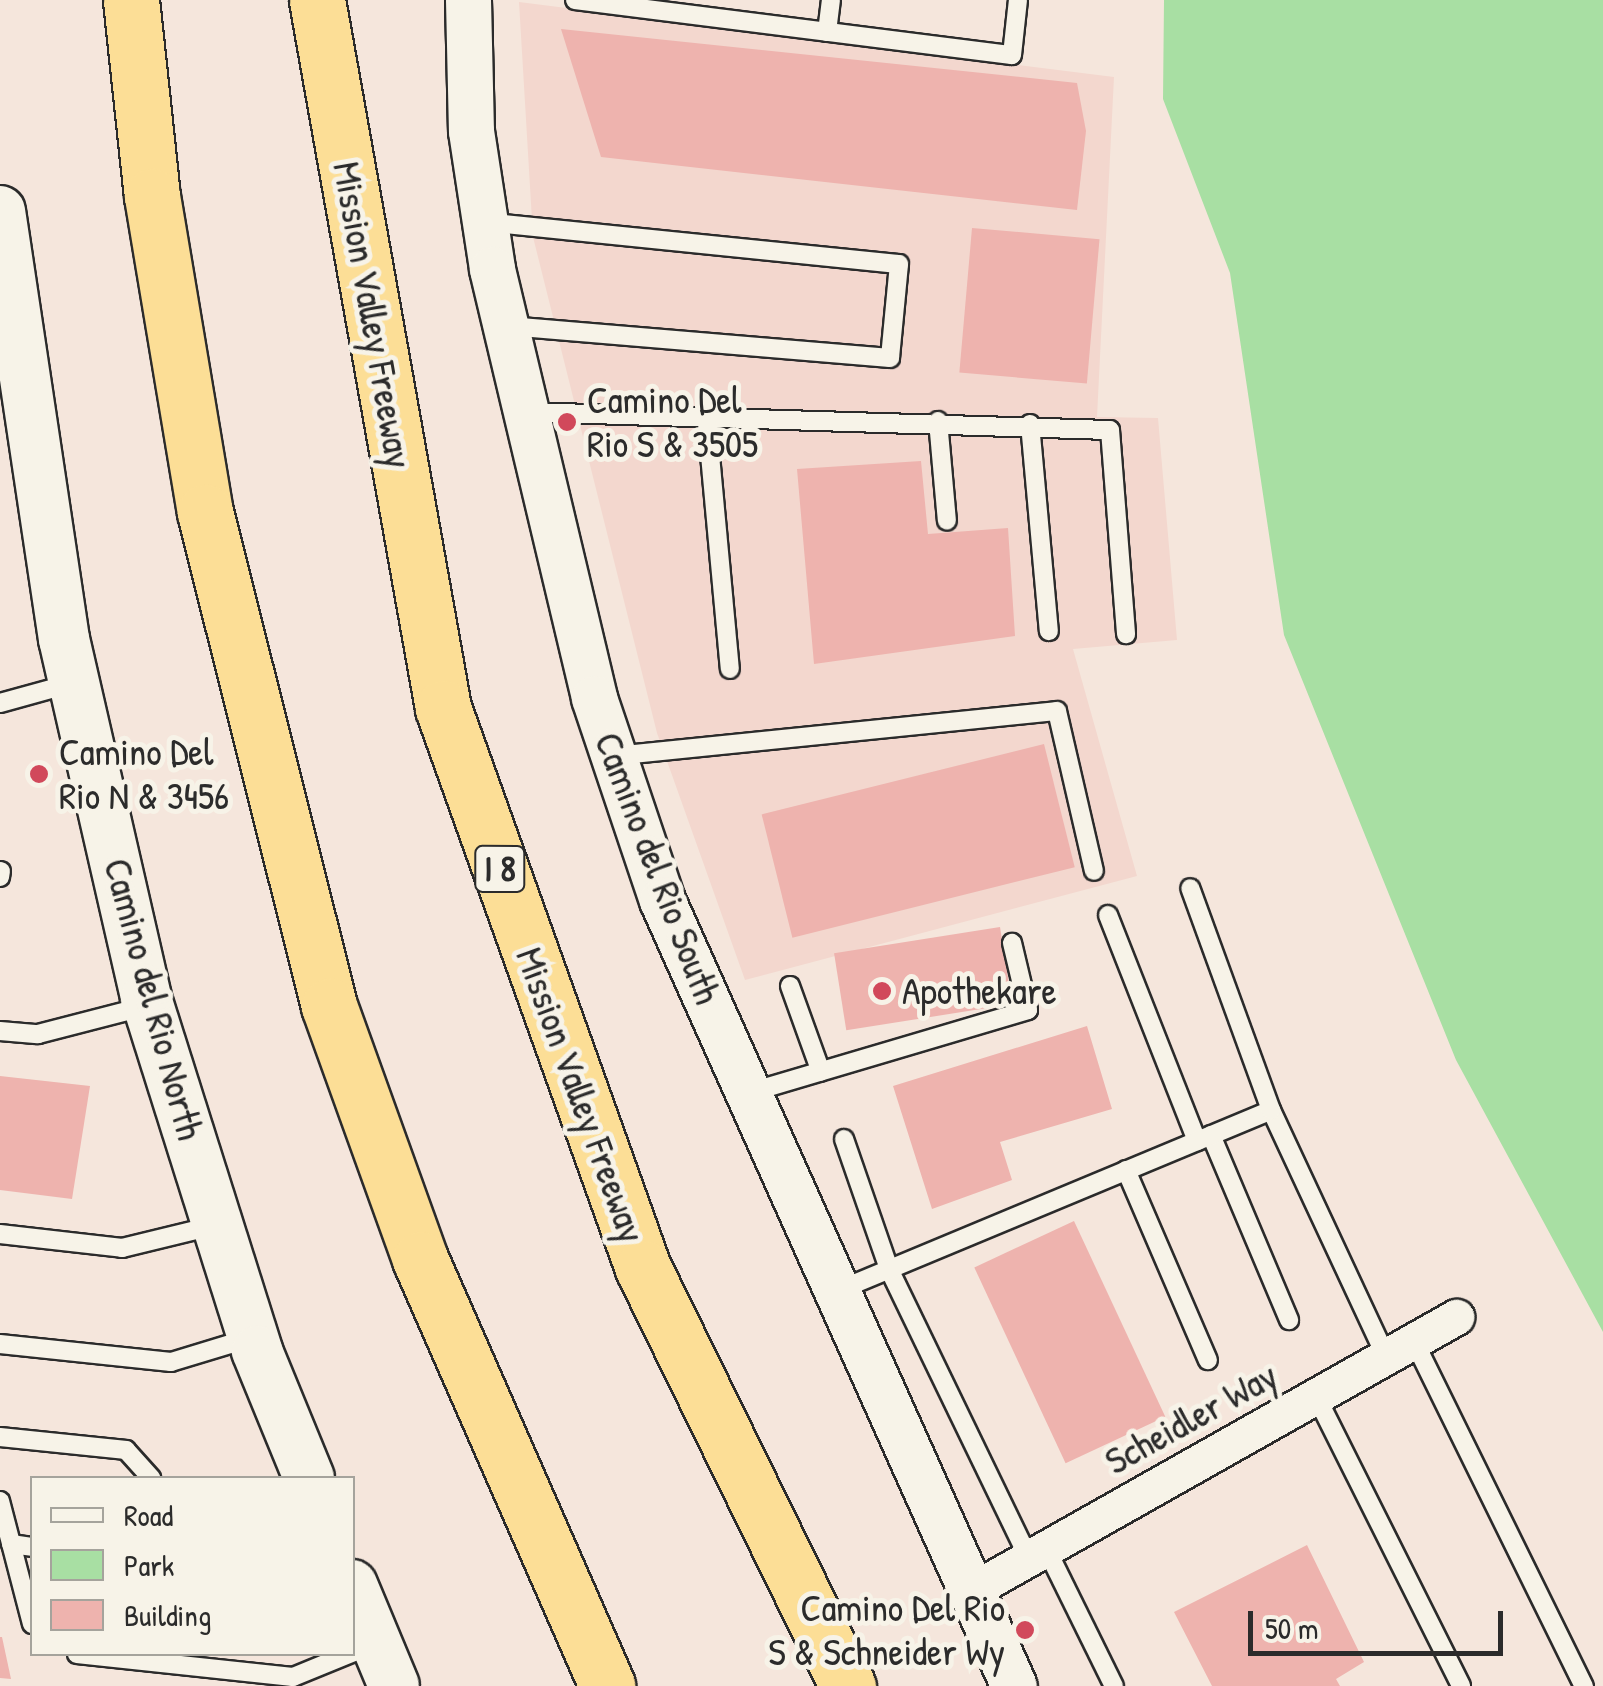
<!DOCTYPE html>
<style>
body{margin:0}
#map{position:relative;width:1603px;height:1686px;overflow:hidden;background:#f5e6dc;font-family:"Patrick Hand",sans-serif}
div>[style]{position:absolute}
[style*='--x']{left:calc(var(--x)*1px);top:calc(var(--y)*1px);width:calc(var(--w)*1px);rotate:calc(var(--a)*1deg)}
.built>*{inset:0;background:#f3d7ce}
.green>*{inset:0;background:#a8dfa3}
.building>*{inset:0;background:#eeb3ae;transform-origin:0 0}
.roads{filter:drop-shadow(2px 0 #2b2b2b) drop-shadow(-2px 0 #2b2b2b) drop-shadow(0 2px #2b2b2b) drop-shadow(0 -2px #2b2b2b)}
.service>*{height:18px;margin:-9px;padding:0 9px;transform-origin:9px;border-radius:9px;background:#f7f3e8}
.minor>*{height:35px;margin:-17.5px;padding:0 17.5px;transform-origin:17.5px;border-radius:17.5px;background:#f7f3e8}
.tertiary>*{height:45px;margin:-22.5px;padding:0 22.5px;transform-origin:22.5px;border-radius:22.5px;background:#f7f3e8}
.secondary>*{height:50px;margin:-25px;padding:0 25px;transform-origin:25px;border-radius:25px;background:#f7f3e8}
.motorway>*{height:55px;margin:-27.5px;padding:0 27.5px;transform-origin:27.5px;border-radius:27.5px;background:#fcde96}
.dots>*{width:28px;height:28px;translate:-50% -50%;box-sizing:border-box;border:5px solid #f7f3e8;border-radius:50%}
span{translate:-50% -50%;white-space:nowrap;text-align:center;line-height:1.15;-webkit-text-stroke:10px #f7f3e8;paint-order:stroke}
.shield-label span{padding:2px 8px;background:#f7f3e8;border:2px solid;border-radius:8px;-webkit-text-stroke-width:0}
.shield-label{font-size:35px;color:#2b2b2b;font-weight:700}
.street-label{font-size:38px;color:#2b2b2b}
.poi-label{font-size:38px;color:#2b2b2b}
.left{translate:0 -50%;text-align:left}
.right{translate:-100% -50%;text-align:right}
.legend{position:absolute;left:30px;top:1476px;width:325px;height:180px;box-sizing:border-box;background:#f7f3e8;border:2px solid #a5a39c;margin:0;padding:12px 18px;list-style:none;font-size:30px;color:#2b2b2b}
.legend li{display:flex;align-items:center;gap:20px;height:50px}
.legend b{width:50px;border:2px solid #a5a39c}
.scale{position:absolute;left:1248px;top:1611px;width:255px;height:45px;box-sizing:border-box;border:5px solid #2b2b2b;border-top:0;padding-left:12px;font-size:30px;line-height:35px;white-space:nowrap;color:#2b2b2b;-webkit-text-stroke:8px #f7f3e8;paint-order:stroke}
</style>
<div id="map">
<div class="built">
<div style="clip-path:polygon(519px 2px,1114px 77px,1097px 417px,1158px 418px,1177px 640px,1073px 649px,1137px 876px,745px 980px,657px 733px,533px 237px)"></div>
</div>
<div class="green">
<div style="clip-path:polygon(1164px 0,1603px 0,1603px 1332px,1456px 1060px,1284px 635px,1230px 273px,1163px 99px)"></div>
</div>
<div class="building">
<div style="clip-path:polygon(561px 29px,1077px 83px,1086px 131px,1077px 210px,601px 157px)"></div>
<div style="left:972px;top:228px;width:128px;height:145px;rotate:5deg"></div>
<div style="clip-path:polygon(921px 461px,928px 534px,1008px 528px,1015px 636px,814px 664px,797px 469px)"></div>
<div style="left:1044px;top:744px;width:127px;height:291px;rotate:76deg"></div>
<div style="left:1000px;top:927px;width:78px;height:168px;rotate:81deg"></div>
<div style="clip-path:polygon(1087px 1026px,1112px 1109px,1000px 1142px,1012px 1180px,932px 1209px,893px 1086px)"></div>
<div style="clip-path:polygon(0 1076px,90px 1086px,72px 1199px,0 1190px)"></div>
<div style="left:1074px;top:1221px;width:216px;height:110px;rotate:65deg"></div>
<div style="clip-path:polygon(1307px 1545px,1364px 1662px,1336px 1679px,1340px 1686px,1212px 1686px,1174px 1612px)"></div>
<div style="clip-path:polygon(0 1637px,2px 1637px,11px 1679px,0 1678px)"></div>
</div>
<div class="roads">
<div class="service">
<div style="--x:575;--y:0;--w:440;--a:7.2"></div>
<div style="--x:1012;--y:55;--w:55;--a:-83.8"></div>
<div style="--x:827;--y:32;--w:32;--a:-83"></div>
<div style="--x:485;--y:222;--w:416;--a:5.8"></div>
<div style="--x:899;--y:264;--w:94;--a:95.5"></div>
<div style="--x:890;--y:358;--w:383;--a:-175.2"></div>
<div style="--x:526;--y:412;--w:584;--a:1.77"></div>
<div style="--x:1110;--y:430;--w:205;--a:85.5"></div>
<div style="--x:706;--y:412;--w:258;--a:84.7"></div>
<div style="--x:938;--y:421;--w:100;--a:84.9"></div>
<div style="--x:1030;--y:424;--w:208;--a:84.8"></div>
<div style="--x:0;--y:703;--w:72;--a:-15.4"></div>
<div style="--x:614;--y:756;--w:445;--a:-5.8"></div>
<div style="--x:1057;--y:711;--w:164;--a:77"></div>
<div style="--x:0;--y:877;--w:6;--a:-81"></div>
<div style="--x:1108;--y:915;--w:243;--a:68.5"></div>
<div style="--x:790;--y:986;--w:91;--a:70.2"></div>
<div style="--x:0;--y:1031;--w:38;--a:5"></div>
<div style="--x:38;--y:1034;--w:112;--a:-14.5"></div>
<div style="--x:748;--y:1093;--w:292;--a:-16.5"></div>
<div style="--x:1028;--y:1010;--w:69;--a:-103.4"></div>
<div style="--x:1271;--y:1110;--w:272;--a:65"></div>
<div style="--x:1211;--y:1135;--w:201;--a:67.1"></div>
<div style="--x:844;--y:1139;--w:138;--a:70.9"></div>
<div style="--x:889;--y:1269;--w:321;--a:64.2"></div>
<div style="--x:1126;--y:1170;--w:207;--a:66.7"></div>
<div style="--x:0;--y:1234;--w:123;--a:6.5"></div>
<div style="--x:122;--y:1248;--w:93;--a:-13.7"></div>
<div style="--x:837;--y:1291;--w:470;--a:-22.6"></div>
<div style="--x:1271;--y:1110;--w:236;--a:-110"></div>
<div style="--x:1414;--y:1341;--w:385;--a:63.8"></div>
<div style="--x:0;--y:1344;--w:172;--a:6"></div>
<div style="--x:171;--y:1362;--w:83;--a:-16.9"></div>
<div style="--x:1316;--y:1396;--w:324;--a:63.4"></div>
<div style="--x:0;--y:1437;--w:127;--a:5.9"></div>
<div style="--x:126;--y:1450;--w:38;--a:48"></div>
<div style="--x:0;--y:1501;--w:127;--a:75.4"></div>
<div style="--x:11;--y:1544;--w:21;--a:8"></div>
<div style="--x:1046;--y:1548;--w:154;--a:63.8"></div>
<div style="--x:77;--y:1654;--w:217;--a:6.1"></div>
<div style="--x:293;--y:1677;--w:84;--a:-22.3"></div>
</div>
<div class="minor">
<div style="--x:967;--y:1593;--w:562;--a:-29.44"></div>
</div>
<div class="tertiary">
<div style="--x:468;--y:0;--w:131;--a:88.7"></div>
<div style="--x:471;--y:131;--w:140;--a:81.3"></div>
<div style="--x:492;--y:269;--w:441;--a:76.6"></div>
<div style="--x:594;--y:698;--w:213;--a:71.4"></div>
<div style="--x:662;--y:900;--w:861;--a:65.88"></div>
</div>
<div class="secondary">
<div style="--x:0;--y:211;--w:433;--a:81.5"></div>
<div style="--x:64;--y:639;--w:368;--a:77.1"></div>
<div style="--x:146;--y:998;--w:370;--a:72.5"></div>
<div style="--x:257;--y:1351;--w:137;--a:67.7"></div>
<div style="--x:352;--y:1585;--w:109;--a:67.4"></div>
</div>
<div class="motorway">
<div style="--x:131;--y:0;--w:197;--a:83.9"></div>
<div style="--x:152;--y:196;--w:320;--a:80.5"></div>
<div style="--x:205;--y:512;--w:509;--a:75.91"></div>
<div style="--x:329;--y:1006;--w:269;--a:70.2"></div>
<div style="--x:420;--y:1259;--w:466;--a:66.3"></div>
<div style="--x:317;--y:0;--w:719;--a:79.91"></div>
<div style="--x:443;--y:708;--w:595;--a:70.35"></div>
<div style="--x:643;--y:1268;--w:466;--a:63.9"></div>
</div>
</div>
<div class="dots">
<div style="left:567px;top:422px;background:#d1495b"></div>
<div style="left:39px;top:774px;background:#d1495b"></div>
<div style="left:882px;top:991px;background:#d1495b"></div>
<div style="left:1025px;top:1630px;background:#d1495b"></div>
</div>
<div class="shield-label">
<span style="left:500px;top:869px">I 8</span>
</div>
<div class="street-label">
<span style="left:373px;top:315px;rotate:80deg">Mission Valley Freeway</span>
<span style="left:658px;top:868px;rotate:69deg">Camino del Rio South</span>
<span style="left:154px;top:999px;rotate:75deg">Camino del Rio North</span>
<span style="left:581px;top:1095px;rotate:70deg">Mission Valley Freeway</span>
<span style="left:1191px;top:1418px;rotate:-29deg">Scheidler Way</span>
</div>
<div class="poi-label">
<span class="left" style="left:587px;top:422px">Camino Del<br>Rio S &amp; 3505</span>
<span class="left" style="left:59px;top:774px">Camino Del<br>Rio N &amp; 3456</span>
<span class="left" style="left:902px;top:991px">Apothekare</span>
<span class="right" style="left:1005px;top:1630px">Camino Del Rio<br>S &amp; Schneider Wy</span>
</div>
<ul class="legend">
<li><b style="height:12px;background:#f7f3e8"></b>Road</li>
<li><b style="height:28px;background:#a8dfa3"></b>Park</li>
<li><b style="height:28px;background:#eeb3ae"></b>Building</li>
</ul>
<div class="scale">50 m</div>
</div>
